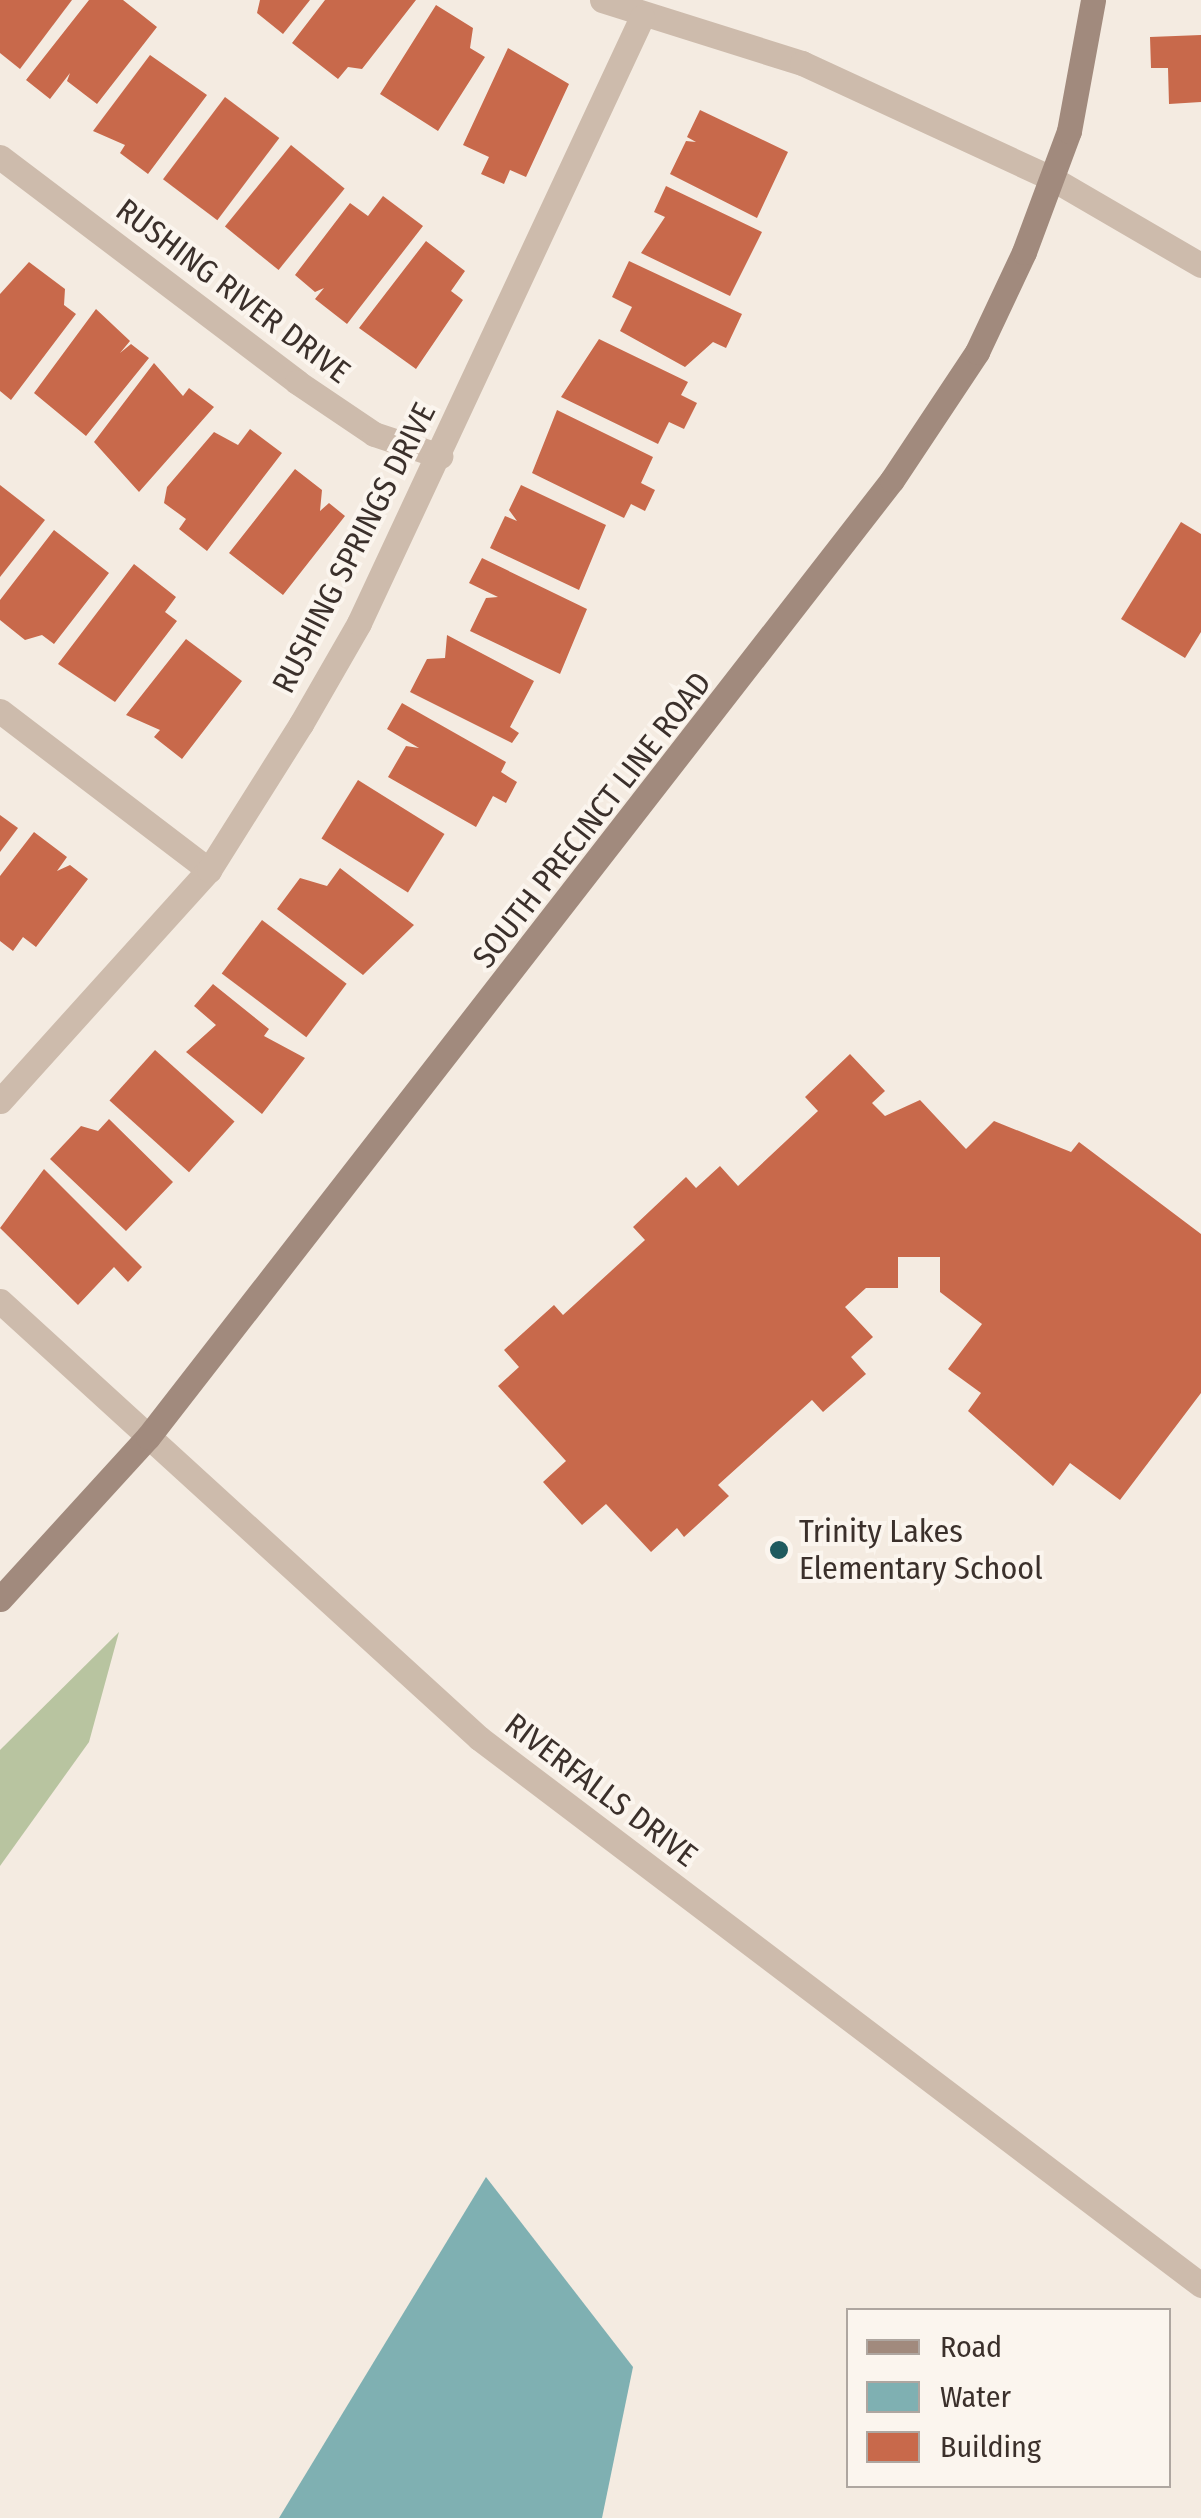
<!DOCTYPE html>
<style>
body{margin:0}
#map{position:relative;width:1201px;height:2518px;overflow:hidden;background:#f4ebe1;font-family:"Fira Sans Condensed",sans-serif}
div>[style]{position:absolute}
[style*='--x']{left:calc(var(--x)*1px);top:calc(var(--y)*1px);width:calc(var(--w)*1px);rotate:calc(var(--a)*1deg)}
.green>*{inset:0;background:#b8c4a0}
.water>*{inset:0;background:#7fb0b2}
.building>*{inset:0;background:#c8694b;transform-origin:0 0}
.minor>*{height:25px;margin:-12.5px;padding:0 12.5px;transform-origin:12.5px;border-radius:12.5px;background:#cdbbac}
.secondary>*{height:25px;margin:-12.5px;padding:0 12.5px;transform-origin:12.5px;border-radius:12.5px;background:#a18a7d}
.dots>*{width:28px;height:28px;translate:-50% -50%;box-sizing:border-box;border:5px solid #fbf5ee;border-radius:50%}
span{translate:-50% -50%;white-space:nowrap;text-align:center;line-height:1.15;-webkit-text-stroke:8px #fbf5ee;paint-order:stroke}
.street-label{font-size:32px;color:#3b302b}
.poi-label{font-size:32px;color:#3b302b}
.left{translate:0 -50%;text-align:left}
.legend{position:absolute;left:846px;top:2308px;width:325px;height:180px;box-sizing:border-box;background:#fbf5ee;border:2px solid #aea6a0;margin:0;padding:12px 18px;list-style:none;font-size:30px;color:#3b302b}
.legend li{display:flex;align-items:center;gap:20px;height:50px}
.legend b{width:50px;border:2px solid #aea6a0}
</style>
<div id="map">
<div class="green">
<div style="clip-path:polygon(119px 1632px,89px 1742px,0 1866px,0 1750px)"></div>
</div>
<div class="water">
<div style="clip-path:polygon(486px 2177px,633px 2367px,602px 2518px,279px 2518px)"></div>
</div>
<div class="building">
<div style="clip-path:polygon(0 0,72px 0,20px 69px,0 53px)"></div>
<div style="clip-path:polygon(89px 0,123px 0,157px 27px,97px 104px,67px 81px,70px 73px,50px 99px,26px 80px)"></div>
<div style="clip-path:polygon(260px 0,310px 0,283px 34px,257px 13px)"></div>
<div style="clip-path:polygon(325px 0,416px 0,362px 69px,348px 67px,338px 79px,292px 43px)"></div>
<div style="clip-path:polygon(436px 5px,473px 28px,470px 48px,485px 57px,438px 131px,380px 94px)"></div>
<div style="clip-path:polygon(1201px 35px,1201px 102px,1169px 104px,1168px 68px,1151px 68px,1150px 37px)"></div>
<div style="clip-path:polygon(508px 48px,569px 84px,526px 177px,510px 170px,504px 184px,481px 174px,489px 157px,463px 145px)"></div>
<div style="clip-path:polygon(150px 55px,207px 95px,148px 174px,120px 153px,125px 145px,93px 131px)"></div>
<div style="left:225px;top:97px;width:68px;height:103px;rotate:37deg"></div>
<div style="clip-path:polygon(700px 110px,788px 152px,757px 218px,670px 174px,686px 141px,696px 142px,687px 137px)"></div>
<div style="left:291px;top:145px;width:69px;height:105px;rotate:39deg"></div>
<div style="clip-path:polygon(666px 186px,762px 232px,730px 296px,641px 253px,665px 217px,654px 212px)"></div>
<div style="clip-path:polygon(383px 196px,423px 226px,347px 324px,315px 299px,324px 288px,315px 292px,295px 275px,350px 203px,368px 216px)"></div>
<div style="clip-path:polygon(426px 241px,465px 271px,451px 291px,463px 300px,416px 369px,359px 328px)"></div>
<div style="clip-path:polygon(629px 261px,742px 314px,726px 348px,713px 342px,685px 367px,620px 331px,632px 307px,612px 297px)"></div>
<div style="clip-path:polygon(29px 262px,65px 289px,64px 305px,76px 314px,11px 400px,0 391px,0 294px)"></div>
<div style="clip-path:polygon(96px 309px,130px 341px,120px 353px,131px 344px,149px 358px,86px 436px,34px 393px)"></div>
<div style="clip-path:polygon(599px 339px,688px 382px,681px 395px,697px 403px,684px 429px,669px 422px,658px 444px,561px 397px)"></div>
<div style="clip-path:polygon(154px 363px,183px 396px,189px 388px,214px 407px,139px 492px,94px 442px)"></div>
<div style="clip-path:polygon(557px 410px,653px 457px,641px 483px,655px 490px,645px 511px,631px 504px,624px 518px,532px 473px)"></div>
<div style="clip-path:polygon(250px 429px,282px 453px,207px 551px,179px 529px,186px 519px,164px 503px,167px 487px,214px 432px,238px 445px)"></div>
<div style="clip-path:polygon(295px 469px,322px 490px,320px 511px,329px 503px,345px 516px,283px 595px,229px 553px)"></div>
<div style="clip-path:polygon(0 485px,45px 520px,0 577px)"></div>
<div style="clip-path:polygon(521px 485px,606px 525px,579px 590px,490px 548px,505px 516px,517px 521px,509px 510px)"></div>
<div style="clip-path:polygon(1181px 522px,1201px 534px,1201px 632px,1185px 658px,1121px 619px)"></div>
<div style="clip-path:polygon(54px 530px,109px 573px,54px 644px,42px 635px,25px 640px,0 620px,0 600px)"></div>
<div style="clip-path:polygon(482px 558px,587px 609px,560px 674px,470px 631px,486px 598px,498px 597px,469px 583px)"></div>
<div style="clip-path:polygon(134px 564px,176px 597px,165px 612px,177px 621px,115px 702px,58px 664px)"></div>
<div style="clip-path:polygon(447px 635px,534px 681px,510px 727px,519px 733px,512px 743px,410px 692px,427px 659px,445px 658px)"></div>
<div style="clip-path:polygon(186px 639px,242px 681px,182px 759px,154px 737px,160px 730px,126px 715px)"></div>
<div style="clip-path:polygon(402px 703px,506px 762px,501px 772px,517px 782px,506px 803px,493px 796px,476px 827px,388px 777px,406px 746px,419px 748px,387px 729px)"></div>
<div style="left:358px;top:780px;width:102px;height:69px;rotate:32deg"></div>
<div style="clip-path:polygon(0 815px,18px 828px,0 852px)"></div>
<div style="clip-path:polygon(34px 832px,67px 857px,57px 871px,70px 865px,88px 879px,36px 947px,23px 937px,13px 951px,0 941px,0 876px)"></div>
<div style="clip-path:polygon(340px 868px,414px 925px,363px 975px,277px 909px,300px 878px,327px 886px)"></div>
<div style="left:262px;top:920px;width:106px;height:67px;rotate:37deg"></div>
<div style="clip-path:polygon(213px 984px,269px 1029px,264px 1036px,305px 1058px,262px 1114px,186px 1052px,216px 1025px,194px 1006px)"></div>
<div style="left:155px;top:1050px;width:107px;height:68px;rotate:42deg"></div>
<div style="clip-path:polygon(850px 1054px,885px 1091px,872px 1103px,885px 1116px,920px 1100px,966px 1149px,994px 1121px,1071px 1152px,1079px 1142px,1201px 1234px,1201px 1393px,1120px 1500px,1070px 1463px,1053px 1486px,968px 1411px,981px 1393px,948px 1369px,982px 1324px,940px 1292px,940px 1257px,898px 1257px,898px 1288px,866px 1288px,845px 1307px,873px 1337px,851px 1357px,866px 1374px,823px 1412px,812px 1400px,718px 1485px,729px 1496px,684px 1537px,677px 1528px,651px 1552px,606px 1504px,582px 1525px,543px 1482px,566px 1461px,498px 1386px,519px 1367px,504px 1350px,554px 1305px,563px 1315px,645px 1240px,633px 1227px,686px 1177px,696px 1188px,720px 1166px,738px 1186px,818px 1111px,805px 1097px)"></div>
<div style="clip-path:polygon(109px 1119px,173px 1182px,126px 1231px,50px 1159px,81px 1126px,98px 1131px)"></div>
<div style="clip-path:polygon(44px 1169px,142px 1267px,128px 1282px,114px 1267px,78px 1305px,0 1228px)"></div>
</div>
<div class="minor">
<div style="--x:602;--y:0;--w:210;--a:17.5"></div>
<div style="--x:802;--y:63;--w:277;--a:24.8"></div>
<div style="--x:1053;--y:179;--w:171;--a:30.2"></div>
<div style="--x:0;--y:157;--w:373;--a:37.1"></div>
<div style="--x:297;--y:382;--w:93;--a:34"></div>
<div style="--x:374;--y:434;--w:70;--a:18.4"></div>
<div style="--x:0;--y:711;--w:263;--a:37.3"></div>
<div style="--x:0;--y:1101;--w:312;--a:-47.9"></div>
<div style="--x:209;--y:870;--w:173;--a:-57.8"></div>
<div style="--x:301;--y:724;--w:116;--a:-60.1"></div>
<div style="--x:359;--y:623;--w:669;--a:-64.97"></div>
<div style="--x:0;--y:1301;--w:648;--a:42.37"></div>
<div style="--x:479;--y:1738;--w:906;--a:37.15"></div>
</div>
<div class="secondary">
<div style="--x:0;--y:1599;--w:219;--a:-47.6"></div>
<div style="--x:148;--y:1437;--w:1212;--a:-52.14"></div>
<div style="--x:892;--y:480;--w:154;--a:-56.4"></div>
<div style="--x:977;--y:352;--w:110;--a:-64.8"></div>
<div style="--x:1024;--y:252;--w:129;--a:-69.6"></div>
<div style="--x:1069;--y:131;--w:133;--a:-79.6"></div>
</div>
<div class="dots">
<div style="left:779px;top:1550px;background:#1f5a5e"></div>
</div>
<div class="street-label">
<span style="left:233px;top:291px;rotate:37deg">RUSHING RIVER DRIVE</span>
<span style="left:354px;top:548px;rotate:-63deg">RUSHING SPRINGS DRIVE</span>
<span style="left:592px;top:820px;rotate:-52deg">SOUTH PRECINCT LINE ROAD</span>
<span style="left:601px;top:1790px;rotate:37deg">RIVERFALLS DRIVE</span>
</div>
<div class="poi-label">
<span class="left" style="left:799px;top:1550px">Trinity Lakes<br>Elementary School</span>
</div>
<ul class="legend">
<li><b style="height:12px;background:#a18a7d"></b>Road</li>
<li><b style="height:28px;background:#7fb0b2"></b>Water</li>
<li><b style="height:28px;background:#c8694b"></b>Building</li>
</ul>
</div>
